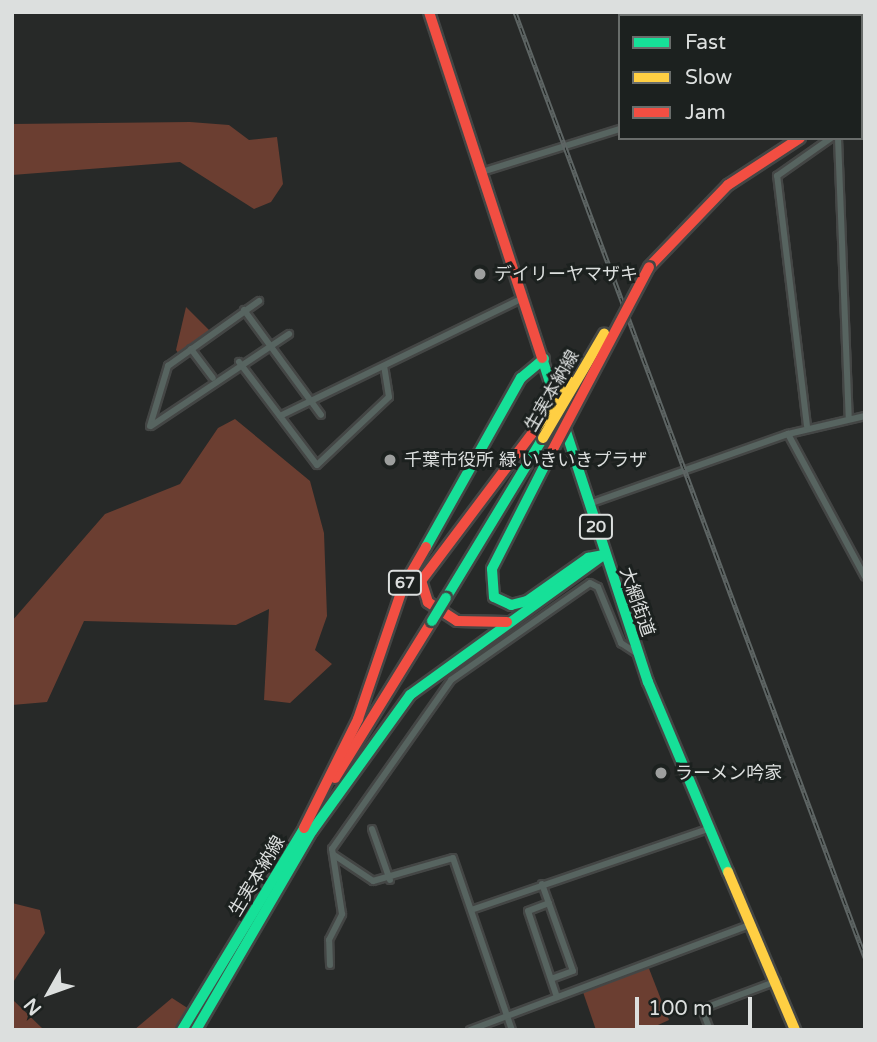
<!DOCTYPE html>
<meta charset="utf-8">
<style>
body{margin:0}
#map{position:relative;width:877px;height:1042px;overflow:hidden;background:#272928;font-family:"Varela Round","Noto Sans JP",sans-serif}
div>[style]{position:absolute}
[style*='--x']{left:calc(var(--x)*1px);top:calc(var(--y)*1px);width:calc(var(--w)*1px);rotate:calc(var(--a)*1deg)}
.green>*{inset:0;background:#6b3e31}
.roads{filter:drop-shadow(2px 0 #444645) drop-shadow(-2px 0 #444645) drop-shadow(0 2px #444645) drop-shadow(0 -2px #444645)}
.street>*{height:6px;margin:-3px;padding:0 3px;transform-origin:3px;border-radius:3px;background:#576460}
.fast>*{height:10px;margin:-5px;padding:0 5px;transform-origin:5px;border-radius:5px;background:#16e098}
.slow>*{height:10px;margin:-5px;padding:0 5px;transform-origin:5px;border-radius:5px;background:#ffcf43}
.jam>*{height:10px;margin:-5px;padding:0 5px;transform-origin:5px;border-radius:5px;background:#f24e42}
.rail>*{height:5px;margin-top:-2.5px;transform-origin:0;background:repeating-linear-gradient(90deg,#1c211f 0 8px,#5e6564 0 16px);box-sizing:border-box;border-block:2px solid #5e6564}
.bridges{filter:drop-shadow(2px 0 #444645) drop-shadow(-2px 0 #444645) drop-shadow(0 2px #444645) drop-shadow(0 -2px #444645)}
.fast-bridge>*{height:10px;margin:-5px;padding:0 5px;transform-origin:5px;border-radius:5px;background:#16e098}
.slow-bridge>*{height:10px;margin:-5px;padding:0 5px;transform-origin:5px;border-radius:5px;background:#ffcf43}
.jam-bridge>*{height:10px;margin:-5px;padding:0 5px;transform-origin:5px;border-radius:5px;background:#f24e42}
.dots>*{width:19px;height:19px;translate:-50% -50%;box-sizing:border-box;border:4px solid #1c211f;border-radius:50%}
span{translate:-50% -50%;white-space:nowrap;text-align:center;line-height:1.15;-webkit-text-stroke:6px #1c211f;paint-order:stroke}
.shield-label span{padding:2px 5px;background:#1c211f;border:2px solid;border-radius:5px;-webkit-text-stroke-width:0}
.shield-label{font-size:16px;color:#dcdfde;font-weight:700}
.poi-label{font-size:18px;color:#dcdfde}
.left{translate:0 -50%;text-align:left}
.street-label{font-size:18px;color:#dcdfde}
.frame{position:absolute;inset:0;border:14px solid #dcdfde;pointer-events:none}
.legend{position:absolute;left:618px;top:14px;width:245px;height:126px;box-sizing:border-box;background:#1c211f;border:2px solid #696d6b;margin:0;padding:9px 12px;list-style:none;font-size:21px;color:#dcdfde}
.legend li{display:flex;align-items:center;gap:14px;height:35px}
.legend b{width:35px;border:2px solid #696d6b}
.north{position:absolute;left:14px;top:958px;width:70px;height:70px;-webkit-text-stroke:5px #1c211f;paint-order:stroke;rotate:230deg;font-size:19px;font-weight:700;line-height:28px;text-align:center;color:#dcdfde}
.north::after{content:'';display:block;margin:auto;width:24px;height:32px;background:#dcdfde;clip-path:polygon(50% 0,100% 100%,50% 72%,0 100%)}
.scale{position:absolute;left:635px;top:997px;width:117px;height:32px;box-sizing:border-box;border:4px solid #dcdfde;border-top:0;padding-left:9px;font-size:21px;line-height:24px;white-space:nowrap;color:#dcdfde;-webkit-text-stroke:5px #1c211f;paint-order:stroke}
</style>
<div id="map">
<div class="green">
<div style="clip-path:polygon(190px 122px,229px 125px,249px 140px,277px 137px,283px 184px,271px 202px,254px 209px,180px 162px,12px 175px,12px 124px)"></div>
<div style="clip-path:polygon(186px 307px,210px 331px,179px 354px,176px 350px)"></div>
<div style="clip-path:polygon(235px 419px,310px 481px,324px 533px,327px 616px,315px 650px,332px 664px,290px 703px,264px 700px,269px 609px,236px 625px,84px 621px,47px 702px,12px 705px,12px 621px,105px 514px,180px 484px,218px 428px)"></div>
<div style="clip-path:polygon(12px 903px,40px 910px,45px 933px,12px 984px)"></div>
<div style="clip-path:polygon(648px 966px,669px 1020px,647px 1030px,596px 1030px,583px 992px)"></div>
<div style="clip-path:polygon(172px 998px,189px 1009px,175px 1030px,134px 1030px)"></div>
<div style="clip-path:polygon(12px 999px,44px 1030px,12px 1030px)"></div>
</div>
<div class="roads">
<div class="street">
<div style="--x:861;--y:55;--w:4;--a:-14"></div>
<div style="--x:861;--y:121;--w:4;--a:-14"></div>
<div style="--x:838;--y:138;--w:281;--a:87.8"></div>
<div style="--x:485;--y:171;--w:141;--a:-17.3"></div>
<div style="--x:244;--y:310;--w:130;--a:53.7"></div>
<div style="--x:191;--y:349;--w:36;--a:53"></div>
<div style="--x:239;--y:362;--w:129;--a:52.9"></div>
<div style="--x:317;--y:465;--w:99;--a:-43.4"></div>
<div style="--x:389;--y:397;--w:30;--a:-99"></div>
<div style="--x:280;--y:416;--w:270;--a:-25.9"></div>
<div style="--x:865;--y:416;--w:79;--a:166.8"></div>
<div style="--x:788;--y:434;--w:162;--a:61.7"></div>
<div style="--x:150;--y:426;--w:63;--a:-73.3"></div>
<div style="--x:168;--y:366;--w:112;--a:-35.5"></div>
<div style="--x:151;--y:426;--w:166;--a:-33.7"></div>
<div style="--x:807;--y:426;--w:252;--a:-96.8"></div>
<div style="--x:777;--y:176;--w:66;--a:-35.1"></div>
<div style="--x:589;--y:504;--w:211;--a:-19.4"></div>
<div style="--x:372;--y:829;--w:54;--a:70.6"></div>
<div style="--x:334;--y:855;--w:47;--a:33.7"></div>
<div style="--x:373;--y:881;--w:83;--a:-16"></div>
<div style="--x:453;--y:858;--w:182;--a:71.1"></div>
<div style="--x:542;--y:884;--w:92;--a:70.4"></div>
<div style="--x:573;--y:971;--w:23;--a:160"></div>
<div style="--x:549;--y:903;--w:22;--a:159"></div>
<div style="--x:528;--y:911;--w:91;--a:71.4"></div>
<div style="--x:474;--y:909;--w:246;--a:-18.9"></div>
<div style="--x:330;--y:965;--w:25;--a:-92"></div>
<div style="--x:329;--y:940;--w:29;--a:-63"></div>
<div style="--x:342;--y:914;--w:66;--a:-98.7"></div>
<div style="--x:332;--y:849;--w:207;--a:-54.8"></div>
<div style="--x:451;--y:680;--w:169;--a:-34.9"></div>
<div style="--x:590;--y:583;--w:9;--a:27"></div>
<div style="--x:598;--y:587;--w:61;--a:67.7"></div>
<div style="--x:621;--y:643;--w:20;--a:33"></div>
<div style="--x:470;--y:1030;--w:301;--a:-20.6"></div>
<div style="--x:710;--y:1030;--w:22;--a:-111"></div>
<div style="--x:702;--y:1009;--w:80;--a:-20.5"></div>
</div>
<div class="fast">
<div style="--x:861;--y:111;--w:4;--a:-27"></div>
<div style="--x:542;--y:358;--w:341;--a:71.9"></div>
<div style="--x:648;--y:682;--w:206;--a:67.2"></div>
<div style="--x:551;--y:453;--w:130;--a:117"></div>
<div style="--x:492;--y:569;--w:28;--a:86"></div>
<div style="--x:494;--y:597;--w:19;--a:25"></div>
<div style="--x:511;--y:605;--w:16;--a:-14"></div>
<div style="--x:527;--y:601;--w:75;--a:-35.2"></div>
<div style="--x:588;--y:558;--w:16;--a:-11"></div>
<div style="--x:426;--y:547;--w:194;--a:-60.7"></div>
<div style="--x:521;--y:378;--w:30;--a:-40"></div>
<div style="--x:446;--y:598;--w:187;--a:-58.8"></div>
<div style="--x:312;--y:831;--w:168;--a:-54.2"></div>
<div style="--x:410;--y:695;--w:241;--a:-35.9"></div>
<div style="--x:182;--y:1030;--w:241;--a:-58.8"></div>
<div style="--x:196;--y:1030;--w:235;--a:-59.8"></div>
</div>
<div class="slow">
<div style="--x:728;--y:872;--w:172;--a:67"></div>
</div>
<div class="jam">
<div style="--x:429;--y:12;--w:364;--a:71.9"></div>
<div style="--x:649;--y:267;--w:114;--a:-46.1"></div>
<div style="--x:728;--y:185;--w:86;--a:-33.1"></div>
<div style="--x:507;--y:622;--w:50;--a:-178.9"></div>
<div style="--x:457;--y:621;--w:35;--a:-147"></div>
<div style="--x:428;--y:602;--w:22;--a:-108"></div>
<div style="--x:421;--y:581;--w:193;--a:-53"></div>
<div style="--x:335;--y:778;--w:185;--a:-58.3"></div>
<div style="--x:304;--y:828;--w:122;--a:-63.6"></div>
<div style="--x:358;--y:719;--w:139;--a:-71.2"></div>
<div style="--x:403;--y:587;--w:46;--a:-60.1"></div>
</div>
</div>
<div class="rail">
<div style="--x:515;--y:12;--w:1008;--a:69.68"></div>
</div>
<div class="bridges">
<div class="fast-bridge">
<div style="--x:432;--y:621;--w:27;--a:-59"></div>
</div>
<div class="slow-bridge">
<div style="--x:537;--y:427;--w:56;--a:-53.7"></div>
<div style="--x:543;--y:438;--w:121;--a:-59.6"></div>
</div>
<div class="jam-bridge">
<div style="--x:551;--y:453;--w:210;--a:-62.2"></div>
</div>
</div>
<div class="dots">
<div style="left:480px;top:274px;background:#9d9f9e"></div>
<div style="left:390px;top:460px;background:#9d9f9e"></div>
<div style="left:661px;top:773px;background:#9d9f9e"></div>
</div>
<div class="shield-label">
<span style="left:596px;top:527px">20</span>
<span style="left:405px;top:583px">67</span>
</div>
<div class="poi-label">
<span class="left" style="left:494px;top:274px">デイリーヤマザキ</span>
<span class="left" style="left:404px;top:460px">千葉市役所 緑 いきいきプラザ</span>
<span class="left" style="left:675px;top:773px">ラーメン吟家</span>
</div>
<div class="street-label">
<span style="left:552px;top:391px;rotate:-60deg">生実本納線</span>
<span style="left:637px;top:602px;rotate:71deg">大網街道</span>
<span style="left:257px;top:876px;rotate:-59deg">生実本納線</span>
</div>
<div class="frame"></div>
<ul class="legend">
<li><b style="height:9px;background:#16e098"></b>Fast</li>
<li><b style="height:9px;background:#ffcf43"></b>Slow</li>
<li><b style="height:9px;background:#f24e42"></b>Jam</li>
</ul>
<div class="north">N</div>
<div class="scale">100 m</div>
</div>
